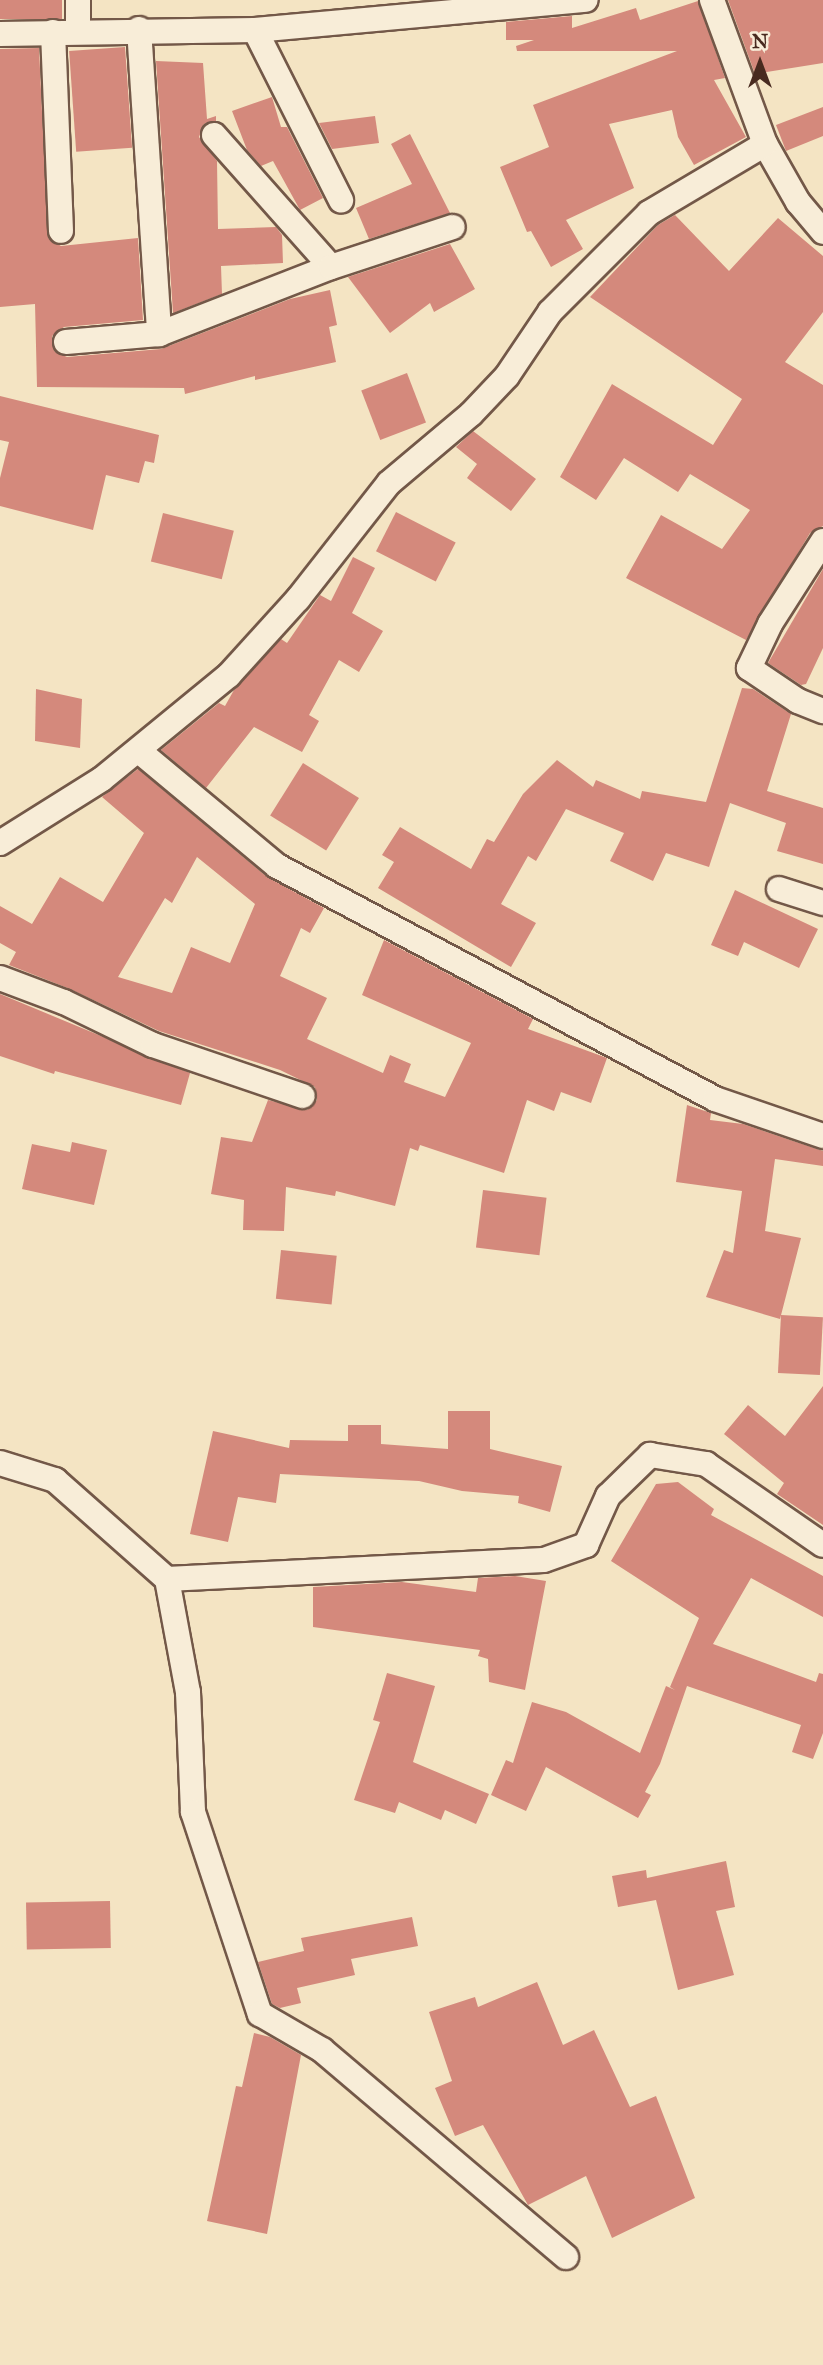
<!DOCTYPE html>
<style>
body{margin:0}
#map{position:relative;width:823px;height:2365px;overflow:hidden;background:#f4e4c3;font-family:"IM FELL Great Primer",serif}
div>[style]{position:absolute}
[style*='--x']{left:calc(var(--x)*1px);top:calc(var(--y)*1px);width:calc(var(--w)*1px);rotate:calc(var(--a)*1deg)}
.building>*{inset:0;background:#d4897c;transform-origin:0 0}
.roads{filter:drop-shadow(2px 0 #735848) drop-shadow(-2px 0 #735848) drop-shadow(0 2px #735848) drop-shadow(0 -2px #735848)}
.street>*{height:24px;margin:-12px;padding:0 12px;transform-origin:12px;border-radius:12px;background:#f8edd8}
span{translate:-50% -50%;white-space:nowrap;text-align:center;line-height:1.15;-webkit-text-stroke:5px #f8edd8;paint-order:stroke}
.north{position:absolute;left:725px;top:28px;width:70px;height:70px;-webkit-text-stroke:5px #f8edd8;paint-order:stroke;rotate:0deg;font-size:19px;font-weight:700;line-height:28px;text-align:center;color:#482a1f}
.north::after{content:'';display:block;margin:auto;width:24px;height:32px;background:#482a1f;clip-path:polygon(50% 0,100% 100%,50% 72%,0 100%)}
</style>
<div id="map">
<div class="building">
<div style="left:0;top:0;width:62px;height:19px"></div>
<div style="clip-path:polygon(728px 0,823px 0,823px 63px,755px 74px)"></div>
<div style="clip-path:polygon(698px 1px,725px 78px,714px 80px,746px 137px,694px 165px,678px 137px,672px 110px,609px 124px,634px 188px,566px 220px,583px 249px,551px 267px,531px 231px,527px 232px,500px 167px,549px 147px,533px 105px,677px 51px,517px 51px,516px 46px,534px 40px,506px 40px,506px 22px,572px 16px,572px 28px,636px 8px,640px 20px)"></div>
<div style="left:125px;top:47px;width:101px;height:56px;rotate:86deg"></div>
<div style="clip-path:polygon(39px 48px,48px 238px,61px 246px,138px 238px,143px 320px,64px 327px,52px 336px,54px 351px,67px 357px,161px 349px,290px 299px,330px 290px,337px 325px,329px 327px,336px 362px,255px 380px,255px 376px,185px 394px,184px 388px,37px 387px,35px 304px,0 307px,0 49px)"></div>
<div style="clip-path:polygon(156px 61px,203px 63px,207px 119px,216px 116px,216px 121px,204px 124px,199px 137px,217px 161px,218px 229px,276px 227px,282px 235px,283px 263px,221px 266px,222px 294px,173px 313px)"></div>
<div style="clip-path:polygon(272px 97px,281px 127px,287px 127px,323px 198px,300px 210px,273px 161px,261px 166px,247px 150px,232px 111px)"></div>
<div style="clip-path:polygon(823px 107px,823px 136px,786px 151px,776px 125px)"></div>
<div style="clip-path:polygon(375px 116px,379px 143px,332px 149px,319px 123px)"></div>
<div style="clip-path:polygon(410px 134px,450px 213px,369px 239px,356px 208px,412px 184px,391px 144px)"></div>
<div style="clip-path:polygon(675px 215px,729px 271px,778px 218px,823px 256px,823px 312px,785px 362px,823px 385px,823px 526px,810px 533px,746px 640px,626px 578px,661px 515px,722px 549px,750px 510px,690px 474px,678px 492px,624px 458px,596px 500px,560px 477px,612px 384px,713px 445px,742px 399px,590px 297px,658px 225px)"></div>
<div style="clip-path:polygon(450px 244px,475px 289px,434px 312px,430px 303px,390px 333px,348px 277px)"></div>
<div style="left:407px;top:373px;width:53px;height:49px;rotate:69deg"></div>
<div style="clip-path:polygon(0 396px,159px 435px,154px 463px,145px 461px,139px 483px,106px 475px,93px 530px,0 506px,0 478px,9px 442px,0 440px)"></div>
<div style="clip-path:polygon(473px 431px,536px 479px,511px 511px,467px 478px,477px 464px,456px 447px)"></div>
<div style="left:396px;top:512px;width:67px;height:44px;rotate:27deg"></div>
<div style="left:163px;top:513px;width:73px;height:50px;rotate:14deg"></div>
<div style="clip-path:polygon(353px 557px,375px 568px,352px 613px,383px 631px,359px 672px,339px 660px,309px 715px,319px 721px,302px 752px,254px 727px,206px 788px,161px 750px,219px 703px,225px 706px,234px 690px,281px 639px,287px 643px,320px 595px,331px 601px)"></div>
<div style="clip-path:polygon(823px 569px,823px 648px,806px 684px,801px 685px,768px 663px)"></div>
<div style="clip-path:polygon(742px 688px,753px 689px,791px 714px,767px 791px,823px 808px,823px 864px,777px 851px,786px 823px,730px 803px,709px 867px,666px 853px,653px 881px,610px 861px,624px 833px,566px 809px,536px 861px,528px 856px,501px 904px,536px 923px,511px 967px,378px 888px,394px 862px,382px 855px,400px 827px,471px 869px,487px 839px,494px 842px,523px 794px,557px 760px,593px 787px,596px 780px,640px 799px,642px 791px,706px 802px)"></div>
<div style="clip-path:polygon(36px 689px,82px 699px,80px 748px,35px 741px)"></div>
<div style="left:303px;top:763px;width:66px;height:62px;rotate:32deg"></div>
<div style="clip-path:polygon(evenodd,138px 769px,267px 877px,324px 908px,310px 933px,301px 928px,280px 976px,327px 998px,307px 1039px,383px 1073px,390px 1055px,411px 1064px,404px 1082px,445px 1097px,471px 1043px,362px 995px,384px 940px,533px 1019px,528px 1029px,607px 1058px,591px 1103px,561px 1092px,554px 1111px,527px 1100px,504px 1173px,420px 1145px,418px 1151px,410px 1148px,395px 1206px,336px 1191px,335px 1196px,286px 1187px,284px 1231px,243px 1230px,244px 1200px,211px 1194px,221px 1137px,252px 1142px,268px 1100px,307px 1110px,317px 1100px,315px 1087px,280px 1070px,159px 1031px,70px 989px,9px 965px,16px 952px,0 943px,0 906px,32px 924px,60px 877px,103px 902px,144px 833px,102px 797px,138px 769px,197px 857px,255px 904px,230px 963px,191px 947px,172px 993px,118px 977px,165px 898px,172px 903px,197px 857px)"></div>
<div style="clip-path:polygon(735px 890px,818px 929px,799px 968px,744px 942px,738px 956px,711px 945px)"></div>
<div style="clip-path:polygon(0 994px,190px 1073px,181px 1105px,55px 1071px,54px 1074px,0 1056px)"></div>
<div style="clip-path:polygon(687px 1105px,711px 1113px,710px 1120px,743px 1124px,823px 1151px,823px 1166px,775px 1159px,765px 1231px,801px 1238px,780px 1319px,706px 1297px,724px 1250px,733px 1253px,742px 1191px,676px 1182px)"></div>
<div style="clip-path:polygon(72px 1142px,107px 1150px,94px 1205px,22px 1189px,32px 1144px,70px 1152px)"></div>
<div style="left:483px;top:1190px;width:64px;height:58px;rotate:7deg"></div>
<div style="left:281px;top:1250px;width:56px;height:49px;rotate:6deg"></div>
<div style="left:781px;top:1315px;width:42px;height:58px;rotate:3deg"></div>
<div style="clip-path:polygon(823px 1386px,823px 1525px,777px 1494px,784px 1483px,724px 1434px,748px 1405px,785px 1436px)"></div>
<div style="clip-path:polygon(448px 1411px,490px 1411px,490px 1449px,562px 1466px,550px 1512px,518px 1503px,519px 1496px,462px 1491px,419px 1481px,280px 1474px,276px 1503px,238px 1497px,228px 1542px,190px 1534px,213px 1431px,289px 1448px,290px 1440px,348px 1441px,348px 1425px,381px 1425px,381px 1444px,448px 1449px)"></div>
<div style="clip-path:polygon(678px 1482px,714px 1509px,711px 1515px,823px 1576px,823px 1617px,751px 1578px,713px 1644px,816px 1682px,819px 1673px,823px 1674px,823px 1733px,813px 1759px,792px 1752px,801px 1725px,687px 1686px,660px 1764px,645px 1792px,651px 1795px,638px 1818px,546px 1767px,526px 1811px,491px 1795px,506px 1760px,513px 1763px,532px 1702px,566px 1712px,640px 1753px,666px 1686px,675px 1690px,670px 1687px,699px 1618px,611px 1561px,656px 1484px)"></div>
<div style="clip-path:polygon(515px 1576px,546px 1581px,525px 1690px,489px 1682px,488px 1659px,478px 1656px,480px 1650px,313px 1627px,313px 1587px,402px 1582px,476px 1592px,478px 1578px)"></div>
<div style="clip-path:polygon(387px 1673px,435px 1686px,413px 1762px,489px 1794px,476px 1824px,445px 1810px,441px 1820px,399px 1802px,395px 1813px,354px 1800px,380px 1722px,373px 1720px)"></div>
<div style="clip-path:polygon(726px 1861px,735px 1907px,716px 1911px,734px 1975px,678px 1990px,656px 1900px,618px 1907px,612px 1876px,646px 1870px,647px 1878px)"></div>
<div style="left:110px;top:1901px;width:47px;height:84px;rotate:89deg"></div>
<div style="clip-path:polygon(412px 1917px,418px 1946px,351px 1959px,355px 1975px,297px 1988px,301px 2003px,280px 2008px,272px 2004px,258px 1962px,304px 1951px,301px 1938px)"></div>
<div style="clip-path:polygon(537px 1982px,563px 2045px,594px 2030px,630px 2107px,656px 2096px,695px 2198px,612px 2238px,586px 2176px,528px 2205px,483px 2125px,455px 2136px,435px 2088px,452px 2081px,429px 2012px,475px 1997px,478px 2007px)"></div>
<div style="clip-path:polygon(254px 2033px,270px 2037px,301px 2055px,267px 2234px,207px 2221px,236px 2086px,242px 2087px)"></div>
</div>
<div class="roads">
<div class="street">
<div style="--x:78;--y:0;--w:31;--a:90"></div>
<div style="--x:712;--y:0;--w:153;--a:69.8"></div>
<div style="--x:765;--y:144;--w:67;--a:60.4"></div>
<div style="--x:798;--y:202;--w:39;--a:50"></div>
<div style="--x:139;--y:29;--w:306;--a:86.2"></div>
<div style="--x:255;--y:30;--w:191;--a:63.2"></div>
<div style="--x:53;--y:32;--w:199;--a:87.7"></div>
<div style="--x:0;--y:34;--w:255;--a:-0.9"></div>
<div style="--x:255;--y:30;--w:332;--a:-5.2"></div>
<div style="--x:214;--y:135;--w:176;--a:48.4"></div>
<div style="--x:66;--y:342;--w:93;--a:-4.9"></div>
<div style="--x:159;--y:334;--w:185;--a:-21.3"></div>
<div style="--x:331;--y:267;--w:128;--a:-18.2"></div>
<div style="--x:823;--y:541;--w:98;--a:122.6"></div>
<div style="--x:770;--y:624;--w:49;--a:115.5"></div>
<div style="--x:749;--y:668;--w:59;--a:34"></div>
<div style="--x:798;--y:701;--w:27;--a:22"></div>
<div style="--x:139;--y:751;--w:180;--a:39.8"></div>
<div style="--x:277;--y:866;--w:496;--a:28"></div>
<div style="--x:715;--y:1099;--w:114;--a:18.9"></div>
<div style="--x:0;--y:843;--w:120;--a:-32.1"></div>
<div style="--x:102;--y:779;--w:164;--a:-39.3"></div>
<div style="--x:229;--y:675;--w:103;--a:-47.8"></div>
<div style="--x:298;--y:599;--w:147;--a:-51.9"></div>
<div style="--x:389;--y:483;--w:107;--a:-40.1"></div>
<div style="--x:471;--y:414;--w:52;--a:-46.5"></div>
<div style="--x:507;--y:376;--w:77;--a:-56.1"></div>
<div style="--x:550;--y:312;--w:140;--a:-45"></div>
<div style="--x:649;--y:213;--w:135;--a:-30.7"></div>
<div style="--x:779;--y:889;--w:46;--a:17.7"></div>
<div style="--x:0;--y:978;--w:68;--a:20.6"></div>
<div style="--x:64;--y:1002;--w:99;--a:25.8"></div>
<div style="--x:153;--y:1045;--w:158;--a:18.8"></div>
<div style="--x:0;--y:1463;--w:58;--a:17.2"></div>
<div style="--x:55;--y:1480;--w:149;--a:41.5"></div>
<div style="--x:167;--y:1579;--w:115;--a:79.5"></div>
<div style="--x:188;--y:1692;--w:120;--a:87.6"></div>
<div style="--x:193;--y:1812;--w:213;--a:71.7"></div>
<div style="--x:260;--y:2014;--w:72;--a:30.1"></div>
<div style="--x:322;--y:2050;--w:320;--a:40.3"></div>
<div style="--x:167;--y:1579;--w:377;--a:-2.9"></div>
<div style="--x:544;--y:1560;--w:45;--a:-19.7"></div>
<div style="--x:586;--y:1545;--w:54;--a:-65.8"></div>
<div style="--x:608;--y:1496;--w:59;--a:-44.3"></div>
<div style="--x:650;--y:1455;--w:57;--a:9.1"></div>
<div style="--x:706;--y:1464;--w:142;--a:34.7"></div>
</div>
</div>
<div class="north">N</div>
</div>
